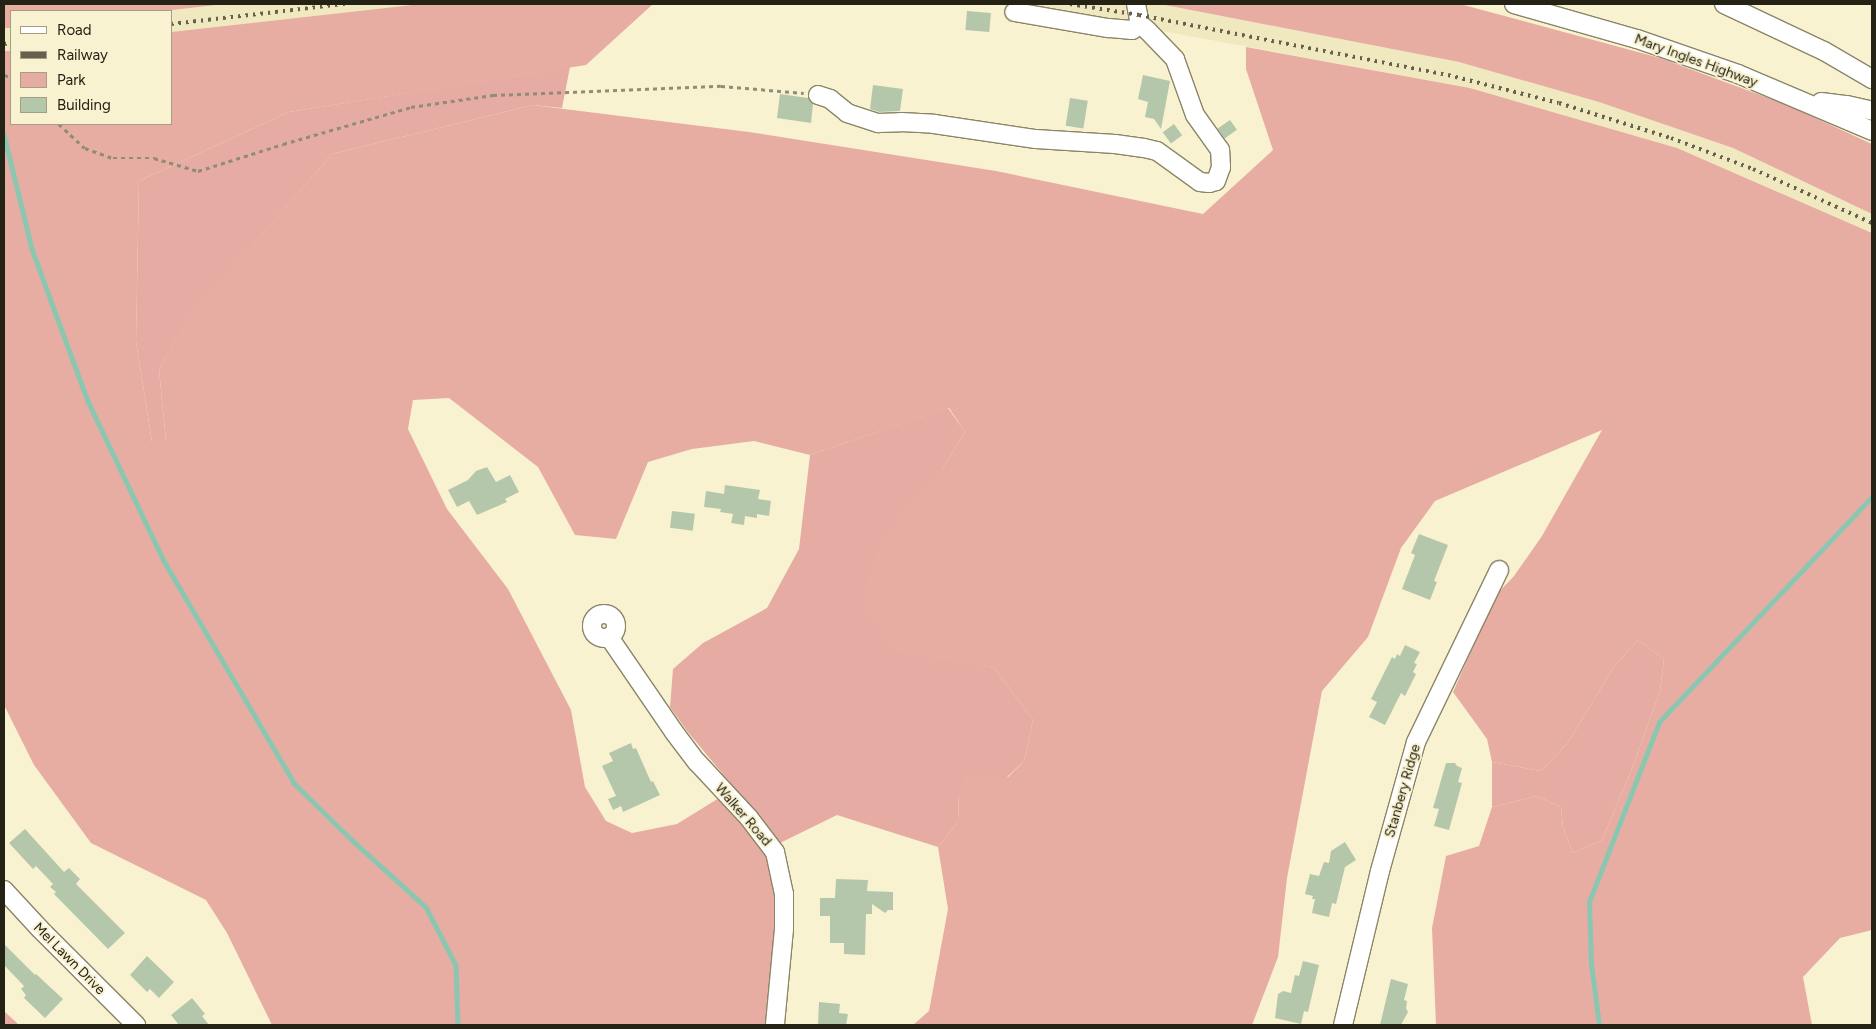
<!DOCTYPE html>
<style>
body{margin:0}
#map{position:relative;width:1876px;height:1029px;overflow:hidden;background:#f8f2d0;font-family:Figtree,sans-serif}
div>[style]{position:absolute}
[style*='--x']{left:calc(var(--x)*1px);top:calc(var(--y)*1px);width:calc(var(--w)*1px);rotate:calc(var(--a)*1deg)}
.built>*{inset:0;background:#f0e8bf;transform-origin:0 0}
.green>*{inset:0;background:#e6aca3}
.forest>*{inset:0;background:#e7ada3}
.stream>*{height:4.5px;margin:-2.25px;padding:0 2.25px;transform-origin:2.25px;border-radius:2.25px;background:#8bc7b0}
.building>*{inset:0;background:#b5c7ab;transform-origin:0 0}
.path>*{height:2.5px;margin-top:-1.25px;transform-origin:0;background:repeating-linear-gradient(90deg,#918c75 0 4px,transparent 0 8px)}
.roads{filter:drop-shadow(1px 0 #8b8567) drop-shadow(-1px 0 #8b8567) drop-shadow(0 1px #8b8567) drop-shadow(0 -1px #8b8567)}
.minor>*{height:18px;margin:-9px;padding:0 9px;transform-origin:9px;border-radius:9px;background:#fff}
.minor>.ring{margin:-9px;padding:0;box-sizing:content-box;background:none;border:18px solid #fff;border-radius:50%}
.rail>*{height:4px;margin-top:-2px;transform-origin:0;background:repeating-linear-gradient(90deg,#65614e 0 2.5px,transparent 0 7.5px)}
span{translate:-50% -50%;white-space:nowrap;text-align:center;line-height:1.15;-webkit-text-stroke:4px #f8f2d0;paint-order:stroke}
.street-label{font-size:14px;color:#242115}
.frame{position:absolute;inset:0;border:5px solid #242115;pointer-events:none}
.legend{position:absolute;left:10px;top:10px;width:162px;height:115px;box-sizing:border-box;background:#f8f2d0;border:1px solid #a39e85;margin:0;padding:6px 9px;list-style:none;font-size:15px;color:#242115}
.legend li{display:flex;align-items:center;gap:10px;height:25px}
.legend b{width:25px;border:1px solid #a39e85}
</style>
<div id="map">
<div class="built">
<div style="clip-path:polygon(225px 4px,421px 4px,171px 32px,171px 11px,164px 11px)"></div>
<div style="clip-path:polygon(1001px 4px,1160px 4px,1459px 62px,1599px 102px,1733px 148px,1872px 214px,1872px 233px,1677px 148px,1471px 88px,1043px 9px)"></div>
<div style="left:4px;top:28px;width:7px;height:23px"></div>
</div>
<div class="green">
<div style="clip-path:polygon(570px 67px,562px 108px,532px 105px,332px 154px,187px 321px,159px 369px,166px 442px,152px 442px,136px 341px,139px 181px,289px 112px)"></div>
<div style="clip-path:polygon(948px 408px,965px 432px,942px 469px,958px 661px,994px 668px,1033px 720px,1024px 761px,1007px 777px,959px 793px,958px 822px,938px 847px,837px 815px,780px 843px,687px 731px,670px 707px,673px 669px,703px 643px,767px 608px,799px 549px,810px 455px)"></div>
<div style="clip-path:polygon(1638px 640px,1664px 659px,1660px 691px,1631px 771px,1602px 840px,1573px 853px,1563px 827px,1561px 807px,1537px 796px,1492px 807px,1492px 762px,1541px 771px,1567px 744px,1614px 667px)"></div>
</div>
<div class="forest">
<div style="clip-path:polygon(4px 4px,225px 4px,164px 11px,11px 11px,11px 28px,4px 28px)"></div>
<div style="clip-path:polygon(421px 4px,653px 4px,586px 65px,289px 112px,139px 181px,136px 341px,152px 442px,166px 442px,159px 369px,187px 320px,332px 154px,532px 105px,749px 132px,996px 171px,1203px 214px,1273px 150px,1246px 69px,1246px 47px,1470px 88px,1677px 148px,1872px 233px,1872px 930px,1840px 938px,1803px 977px,1812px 1025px,1436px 1025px,1432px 928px,1446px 856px,1479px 846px,1492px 807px,1537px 796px,1561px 807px,1563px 827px,1573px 853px,1602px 840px,1631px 771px,1660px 691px,1664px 659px,1638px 640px,1614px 667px,1567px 744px,1541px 771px,1492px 762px,1487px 739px,1453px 692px,1496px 595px,1514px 576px,1542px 536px,1602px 430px,1435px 501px,1401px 548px,1368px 637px,1322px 691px,1287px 878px,1278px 957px,1252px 1025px,913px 1025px,929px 1011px,948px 909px,938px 847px,958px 822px,959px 793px,965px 775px,1008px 777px,1024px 761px,1033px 720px,994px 668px,897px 653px,862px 602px,882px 541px,942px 469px,965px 432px,949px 408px,810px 455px,754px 441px,692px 449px,648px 462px,616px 539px,575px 535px,538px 467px,449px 398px,413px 400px,408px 429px,447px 509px,508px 589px,571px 710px,585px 787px,606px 821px,632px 833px,677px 824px,719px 798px,764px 852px,776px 883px,775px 958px,767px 1025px,272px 1025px,227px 933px,206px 900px,91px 843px,34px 765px,4px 705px,4px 51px,11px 51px,11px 124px,171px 124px,171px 32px)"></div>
<div style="clip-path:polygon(1160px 4px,1460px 4px,1660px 58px,1785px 104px,1872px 144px,1872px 214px,1733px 148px,1599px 102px,1459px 62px)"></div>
<div style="clip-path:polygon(4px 1011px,17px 1023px,18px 1025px,4px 1025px)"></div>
</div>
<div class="stream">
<div style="--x:4;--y:134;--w:118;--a:76.3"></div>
<div style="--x:32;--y:249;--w:162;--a:69.8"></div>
<div style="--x:88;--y:401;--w:177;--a:64.6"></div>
<div style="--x:164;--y:561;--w:257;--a:59.6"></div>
<div style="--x:294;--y:783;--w:81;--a:44.5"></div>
<div style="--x:352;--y:840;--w:100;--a:42.2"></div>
<div style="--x:426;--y:907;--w:65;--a:62.7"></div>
<div style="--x:456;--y:965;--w:60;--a:88.1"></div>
<div style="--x:1599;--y:1025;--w:62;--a:-97.5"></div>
<div style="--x:1591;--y:964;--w:62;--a:-91.8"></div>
<div style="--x:1589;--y:902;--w:193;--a:-68.7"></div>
<div style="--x:1659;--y:722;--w:310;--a:-46.6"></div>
</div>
<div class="building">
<div style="left:967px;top:11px;width:24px;height:19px;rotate:5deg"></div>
<div style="clip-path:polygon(1143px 75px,1170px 81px,1161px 129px,1154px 119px,1145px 117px,1148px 102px,1138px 99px)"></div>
<div style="clip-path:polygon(873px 85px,903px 89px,900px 111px,879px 112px,870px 109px)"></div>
<div style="clip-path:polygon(780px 94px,808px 98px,813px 104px,811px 123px,777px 118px)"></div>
<div style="left:1070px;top:98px;width:18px;height:28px;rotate:9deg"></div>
<div style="left:1230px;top:120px;width:12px;height:15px;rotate:55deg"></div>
<div style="left:1174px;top:124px;width:14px;height:14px;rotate:54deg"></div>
<div style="clip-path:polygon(487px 467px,496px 482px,510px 475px,519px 492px,505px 499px,507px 502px,477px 515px,469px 501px,457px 507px,448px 490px,468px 480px,476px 471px)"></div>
<div style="clip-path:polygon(725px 485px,760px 490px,758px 499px,771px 501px,769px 516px,757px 514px,757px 518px,745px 516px,744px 525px,731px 523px,733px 514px,720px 512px,721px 509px,704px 507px,706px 491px,724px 494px)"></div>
<div style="left:672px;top:511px;width:23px;height:17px;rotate:7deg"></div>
<div style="clip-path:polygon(1419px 534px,1448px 545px,1434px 581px,1437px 582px,1430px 600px,1402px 589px,1415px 555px,1411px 553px)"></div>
<div style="clip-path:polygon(1405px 645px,1420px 652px,1414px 663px,1417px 664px,1413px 672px,1416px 674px,1405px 696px,1401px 693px,1385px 725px,1369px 717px,1377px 702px,1371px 699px,1392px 657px,1395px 659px,1397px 654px,1400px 656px)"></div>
<div style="clip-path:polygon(631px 743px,633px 749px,636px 748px,651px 782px,653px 781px,660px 795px,623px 812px,621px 806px,613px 810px,608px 799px,616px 796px,602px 766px,613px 761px,609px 753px)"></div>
<div style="clip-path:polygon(1446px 763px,1455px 763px,1457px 766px,1462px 768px,1458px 782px,1462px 783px,1449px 830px,1434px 826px,1439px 809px,1433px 808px)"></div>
<div style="clip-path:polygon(25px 829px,64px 872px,69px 868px,80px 879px,76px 884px,125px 933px,108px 949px,54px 894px,56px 892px,50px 887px,53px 884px,36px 866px,33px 869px,9px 843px)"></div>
<div style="clip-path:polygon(1345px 842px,1356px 860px,1345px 867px,1336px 904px,1332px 903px,1329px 917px,1312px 913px,1315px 899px,1312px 899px,1313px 896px,1305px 894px,1310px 874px,1319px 876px,1324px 862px,1329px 863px,1331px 851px)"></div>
<div style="clip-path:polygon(836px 879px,868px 880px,867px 891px,893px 892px,893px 910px,888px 910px,885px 913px,872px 904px,872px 914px,866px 914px,865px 955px,844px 954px,844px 943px,830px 943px,830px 916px,820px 916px,820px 898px,835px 898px)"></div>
<div style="clip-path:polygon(4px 944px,35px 975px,36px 974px,63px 999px,45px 1018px,24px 998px,26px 995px,21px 989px,24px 986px,4px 965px)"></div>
<div style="clip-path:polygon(147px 956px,174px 982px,159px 998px,150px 989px,147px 992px,130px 975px)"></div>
<div style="clip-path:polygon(1303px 961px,1319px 965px,1308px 1012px,1304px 1011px,1301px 1024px,1275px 1018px,1278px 994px,1283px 991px,1291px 993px,1295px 975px,1299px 976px)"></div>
<div style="clip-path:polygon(1391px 979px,1408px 984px,1404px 1000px,1407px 1001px,1406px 1008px,1408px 1012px,1401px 1025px,1380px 1025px)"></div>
<div style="clip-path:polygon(192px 998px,205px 1014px,202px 1016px,209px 1025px,179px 1025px,171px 1015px)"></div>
<div style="clip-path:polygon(819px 1002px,840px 1004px,839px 1013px,848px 1014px,846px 1025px,818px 1025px)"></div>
</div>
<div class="path">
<div style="--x:4;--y:75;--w:7;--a:16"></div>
<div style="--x:59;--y:124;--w:35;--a:43"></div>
<div style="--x:85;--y:148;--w:30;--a:20"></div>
<div style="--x:113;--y:158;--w:41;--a:0"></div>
<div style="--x:154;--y:158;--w:46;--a:16.5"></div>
<div style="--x:198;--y:171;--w:89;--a:-17.6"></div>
<div style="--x:283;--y:144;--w:133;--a:-16.1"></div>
<div style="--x:411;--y:107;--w:83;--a:-8.3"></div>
<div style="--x:493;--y:95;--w:228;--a:-2.3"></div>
<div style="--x:721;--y:86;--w:83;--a:4.8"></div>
</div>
<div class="roads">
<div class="minor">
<div style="--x:1136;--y:4;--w:20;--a:79"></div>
<div style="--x:1514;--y:4;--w:128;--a:15.9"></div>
<div style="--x:1637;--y:39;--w:107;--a:19.1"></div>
<div style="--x:1738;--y:74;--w:146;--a:23"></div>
<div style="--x:1724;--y:4;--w:110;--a:25.2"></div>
<div style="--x:1824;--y:51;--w:56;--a:30.3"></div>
<div style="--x:818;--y:95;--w:13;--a:18"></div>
<div style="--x:830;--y:99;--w:22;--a:39"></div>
<div style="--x:847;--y:113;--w:33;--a:18"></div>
<div style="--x:878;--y:123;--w:23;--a:-2"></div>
<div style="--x:901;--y:122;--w:33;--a:3"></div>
<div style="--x:934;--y:124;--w:103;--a:8.4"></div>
<div style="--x:1036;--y:139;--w:79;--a:3.6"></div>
<div style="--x:1115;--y:144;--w:29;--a:8"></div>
<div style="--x:1144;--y:148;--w:13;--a:13"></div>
<div style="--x:1157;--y:151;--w:53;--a:35.8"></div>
<div style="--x:1200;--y:182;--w:9;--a:6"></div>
<div style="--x:1209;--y:183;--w:7;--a:-16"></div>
<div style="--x:1216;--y:181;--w:15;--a:-70"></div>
<div style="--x:1221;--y:167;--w:17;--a:-93"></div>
<div style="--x:1220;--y:150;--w:43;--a:-125.5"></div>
<div style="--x:1195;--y:115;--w:59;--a:-109.7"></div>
<div style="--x:1175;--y:59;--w:39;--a:-134"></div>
<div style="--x:1148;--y:31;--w:11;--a:-139"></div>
<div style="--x:1140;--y:24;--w:10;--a:143"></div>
<div style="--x:1132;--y:30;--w:24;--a:-175"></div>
<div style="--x:1108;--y:28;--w:95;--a:-170.3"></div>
<div style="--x:1821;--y:102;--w:26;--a:7"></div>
<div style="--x:1847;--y:105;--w:26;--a:13"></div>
<div class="ring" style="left:592px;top:614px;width:6px;height:6px"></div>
<div style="--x:609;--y:637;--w:115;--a:55.6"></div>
<div style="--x:674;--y:732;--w:38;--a:53"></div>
<div style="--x:697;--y:762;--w:76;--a:47.1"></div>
<div style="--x:749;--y:818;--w:43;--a:52.6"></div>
<div style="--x:775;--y:852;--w:43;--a:77.9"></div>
<div style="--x:784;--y:894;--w:35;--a:90"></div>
<div style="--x:784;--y:929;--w:96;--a:95.4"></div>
<div style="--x:4;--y:890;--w:53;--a:47.3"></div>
<div style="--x:40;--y:929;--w:136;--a:45"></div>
<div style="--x:1343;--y:1025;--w:158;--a:-76.5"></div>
<div style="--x:1380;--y:871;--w:134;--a:-74.4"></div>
<div style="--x:1416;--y:742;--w:191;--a:-64.2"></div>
</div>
</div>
<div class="rail">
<div style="--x:1070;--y:4;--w:70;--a:9.1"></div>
<div style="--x:1139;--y:15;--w:315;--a:11"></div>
<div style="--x:1448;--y:75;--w:114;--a:14.2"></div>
<div style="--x:1559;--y:103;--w:117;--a:17.4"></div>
<div style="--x:1671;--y:138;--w:88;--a:20.7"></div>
<div style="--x:1753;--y:169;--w:131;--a:24.4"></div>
<div style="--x:171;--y:24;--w:175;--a:-6.6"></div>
<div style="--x:4;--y:44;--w:7;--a:-8"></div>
</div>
<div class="street-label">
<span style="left:1696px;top:61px;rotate:20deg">Mary Ingles Highway</span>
<span style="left:1403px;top:791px;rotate:-74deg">Stanbery Ridge</span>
<span style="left:743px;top:815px;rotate:49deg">Walker Road</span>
<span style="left:69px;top:959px;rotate:45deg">Mel Lawn Drive</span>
</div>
<div class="frame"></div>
<ul class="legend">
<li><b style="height:6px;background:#fff"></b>Road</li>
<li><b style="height:6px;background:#65614e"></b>Railway</li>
<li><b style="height:14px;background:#e6aca3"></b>Park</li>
<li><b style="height:14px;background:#b5c7ab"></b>Building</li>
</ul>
</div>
